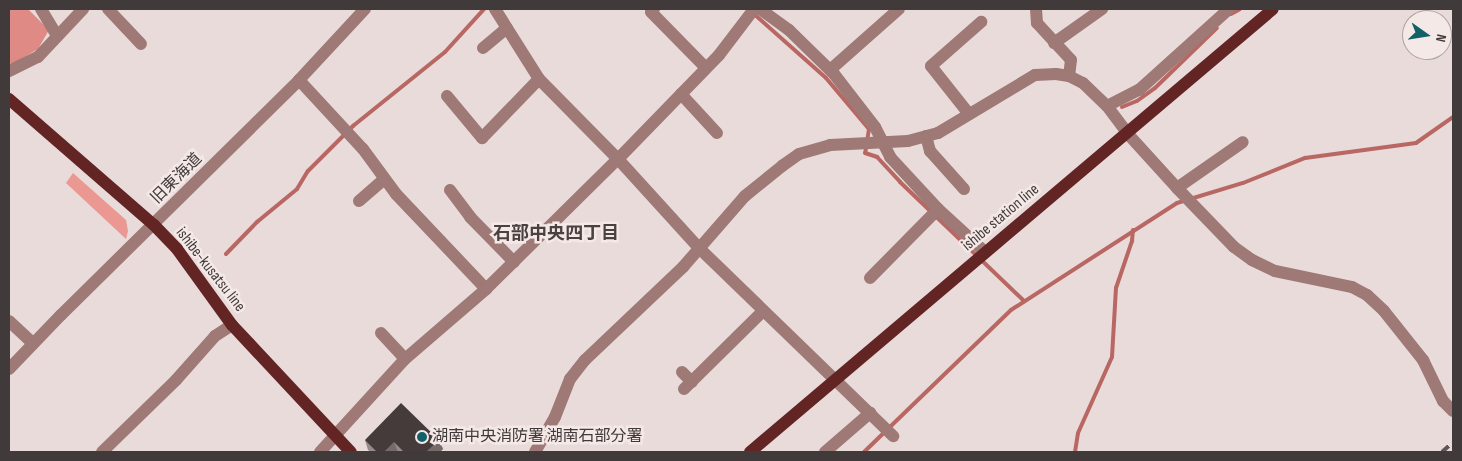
<!DOCTYPE html>
<meta charset="utf-8">
<style>
body{margin:0}
#map{position:relative;width:1462px;height:461px;overflow:hidden;background:#e8dbda;font-family:"Sofia Sans Condensed","Noto Sans JP",sans-serif}
div>[style]{position:absolute}
[style*='--x']{left:calc(var(--x)*1px);top:calc(var(--y)*1px);width:calc(var(--w)*1px);rotate:calc(var(--a)*1deg)}
.green>*{inset:0;background:#ea9891}
.forest>*{inset:0;background:#df8a84}
.stream>*{height:4px;margin:-2px;padding:0 2px;transform-origin:2px;border-radius:2px;background:#b96763}
.minor>*{height:12px;margin:-6px;padding:0 6px;transform-origin:6px;border-radius:6px;background:#9e7976}
.major>*{height:12px;margin:-6px;padding:0 6px;transform-origin:6px;border-radius:6px;background:#622523}
.rail>*{height:4px;margin-top:-2px;transform-origin:0;background:repeating-linear-gradient(90deg,#5d5655 0 9px,transparent 0 18px)}
.wall>*{inset:0;background:#968b8a}
.shaded-wall>*{inset:0;background:#766b6a}
.building>*{inset:0;background:#453b3a}
.dots>*{width:14px;height:14px;translate:-50% -50%;box-sizing:border-box;border:2px solid #f5e9e7;border-radius:50%}
span{translate:-50% -50%;white-space:nowrap;text-align:center;line-height:1.15;-webkit-text-stroke:5px #f5e9e7;paint-order:stroke}
.street-label{font-size:16px;color:#403b3a}
.poi-label{font-size:16px;color:#403b3a}
.left{translate:0 -50%;text-align:left}
.neighbourhood-label{font-size:18px;color:#4a4140;font-weight:700}
.frame{position:absolute;inset:0;border:10px solid #403b3a;pointer-events:none}
.north{position:absolute;left:1402px;top:10px;width:50px;height:50px;box-sizing:border-box;background:#f5e9e7;border:1px solid #ada3a2;border-radius:50%;rotate:103deg;font-size:14px;font-weight:700;line-height:20px;text-align:center;color:#403b3a}
.north::after{content:'';display:block;margin:auto;width:18px;height:22px;background:#106168;clip-path:polygon(50% 0,100% 100%,50% 72%,0 100%)}
</style>
<div id="map">
<div class="green">
<div style="clip-path:polygon(73px 173px,126px 220px,128px 231px,126px 239px,66px 183px)"></div>
</div>
<div class="forest">
<div style="clip-path:polygon(9px 9px,28px 9px,49px 30px,38px 49px,14px 63px,9px 63px)"></div>
</div>
<div class="stream">
<div style="--x:754;--y:14;--w:96;--a:41.6"></div>
<div style="--x:826;--y:78;--w:67;--a:49.9"></div>
<div style="--x:869;--y:129;--w:24;--a:99"></div>
<div style="--x:865;--y:153;--w:13;--a:18"></div>
<div style="--x:877;--y:157;--w:34;--a:47"></div>
<div style="--x:900;--y:182;--w:172;--a:43.8"></div>
<div style="--x:1231;--y:14;--w:10;--a:-29"></div>
<div style="--x:1122;--y:107;--w:16;--a:-22"></div>
<div style="--x:1137;--y:101;--w:22;--a:-36"></div>
<div style="--x:1155;--y:88;--w:86;--a:-44.1"></div>
<div style="--x:226;--y:254;--w:45;--a:-45.9"></div>
<div style="--x:257;--y:222;--w:52;--a:-39.5"></div>
<div style="--x:297;--y:189;--w:21;--a:-59"></div>
<div style="--x:308;--y:171;--w:64;--a:-45"></div>
<div style="--x:353;--y:126;--w:118;--a:-38.8"></div>
<div style="--x:445;--y:52;--w:58;--a:-47.8"></div>
<div style="--x:864;--y:452;--w:204;--a:-44"></div>
<div style="--x:1011;--y:310;--w:197;--a:-32.8"></div>
<div style="--x:1177;--y:203;--w:69;--a:-16.9"></div>
<div style="--x:1243;--y:183;--w:67;--a:-22"></div>
<div style="--x:1305;--y:158;--w:112;--a:-7.7"></div>
<div style="--x:1416;--y:143;--w:45;--a:-35.1"></div>
<div style="--x:1075;--y:452;--w:19;--a:-81"></div>
<div style="--x:1078;--y:433;--w:83;--a:-65.9"></div>
<div style="--x:1112;--y:357;--w:69;--a:-86.7"></div>
<div style="--x:1116;--y:288;--w:50;--a:-71.2"></div>
<div style="--x:1132;--y:241;--w:11;--a:-85"></div>
</div>
<div class="minor">
<div style="--x:41;--y:9;--w:31;--a:59"></div>
<div style="--x:108;--y:9;--w:48;--a:46.7"></div>
<div style="--x:495;--y:9;--w:83;--a:57.8"></div>
<div style="--x:539;--y:79;--w:112;--a:45.4"></div>
<div style="--x:618;--y:159;--w:119;--a:47.7"></div>
<div style="--x:698;--y:247;--w:272;--a:44.1"></div>
<div style="--x:654;--y:9;--w:4;--a:135"></div>
<div style="--x:651;--y:12;--w:78;--a:45.5"></div>
<div style="--x:760;--y:9;--w:36;--a:36"></div>
<div style="--x:789;--y:30;--w:63;--a:44.4"></div>
<div style="--x:834;--y:74;--w:67;--a:52.3"></div>
<div style="--x:875;--y:127;--w:34;--a:63"></div>
<div style="--x:890;--y:157;--w:71;--a:47.3"></div>
<div style="--x:938;--y:209;--w:64;--a:42.5"></div>
<div style="--x:1036;--y:9;--w:14;--a:86"></div>
<div style="--x:1037;--y:23;--w:50;--a:47.4"></div>
<div style="--x:1071;--y:60;--w:16;--a:97"></div>
<div style="--x:1054;--y:43;--w:59;--a:-35.3"></div>
<div style="--x:483;--y:48;--w:31;--a:-40"></div>
<div style="--x:830;--y:70;--w:92;--a:-41.5"></div>
<div style="--x:9;--y:71;--w:32;--a:-26"></div>
<div style="--x:38;--y:57;--w:66;--a:-46.8"></div>
<div style="--x:299;--y:80;--w:94;--a:47.2"></div>
<div style="--x:363;--y:149;--w:56;--a:53.7"></div>
<div style="--x:396;--y:194;--w:131;--a:46.5"></div>
<div style="--x:681;--y:94;--w:53;--a:47.3"></div>
<div style="--x:447;--y:96;--w:55;--a:50.2"></div>
<div style="--x:482;--y:138;--w:82;--a:-46"></div>
<div style="--x:1107;--y:106;--w:36;--a:-27"></div>
<div style="--x:1139;--y:90;--w:121;--a:-42"></div>
<div style="--x:969;--y:114;--w:61;--a:-128.4"></div>
<div style="--x:931;--y:66;--w:67;--a:-41.3"></div>
<div style="--x:926;--y:136;--w:16;--a:75"></div>
<div style="--x:930;--y:151;--w:51;--a:48.2"></div>
<div style="--x:1177;--y:188;--w:80;--a:-34.9"></div>
<div style="--x:450;--y:190;--w:34;--a:53"></div>
<div style="--x:470;--y:217;--w:63;--a:45.6"></div>
<div style="--x:359;--y:201;--w:33;--a:-41"></div>
<div style="--x:870;--y:278;--w:97;--a:-45.4"></div>
<div style="--x:9;--y:321;--w:33;--a:43"></div>
<div style="--x:381;--y:333;--w:35;--a:47"></div>
<div style="--x:9;--y:369;--w:75;--a:-46.1"></div>
<div style="--x:61;--y:315;--w:334;--a:-44.6"></div>
<div style="--x:299;--y:80;--w:97;--a:-47.1"></div>
<div style="--x:682;--y:372;--w:14;--a:45"></div>
<div style="--x:684;--y:389;--w:111;--a:-44.6"></div>
<div style="--x:102;--y:452;--w:103;--a:-44.2"></div>
<div style="--x:176;--y:380;--w:59;--a:-48.4"></div>
<div style="--x:215;--y:336;--w:20;--a:-33"></div>
<div style="--x:320;--y:452;--w:126;--a:-47.6"></div>
<div style="--x:405;--y:359;--w:107;--a:-40.8"></div>
<div style="--x:486;--y:289;--w:185;--a:-44.6"></div>
<div style="--x:618;--y:159;--w:145;--a:-45.8"></div>
<div style="--x:719;--y:55;--w:58;--a:-52.7"></div>
<div style="--x:535;--y:452;--w:40;--a:-60.3"></div>
<div style="--x:555;--y:417;--w:41;--a:-68.5"></div>
<div style="--x:570;--y:379;--w:24;--a:-52"></div>
<div style="--x:585;--y:360;--w:135;--a:-43.5"></div>
<div style="--x:683;--y:267;--w:94;--a:-48.9"></div>
<div style="--x:745;--y:196;--w:48;--a:-39"></div>
<div style="--x:782;--y:166;--w:21;--a:-35"></div>
<div style="--x:799;--y:154;--w:32;--a:-16"></div>
<div style="--x:830;--y:145;--w:78;--a:-2.9"></div>
<div style="--x:908;--y:141;--w:31;--a:-15"></div>
<div style="--x:938;--y:133;--w:113;--a:-30.9"></div>
<div style="--x:1035;--y:75;--w:21;--a:-3"></div>
<div style="--x:1056;--y:74;--w:13;--a:9"></div>
<div style="--x:1069;--y:76;--w:16;--a:27"></div>
<div style="--x:1083;--y:83;--w:33;--a:44"></div>
<div style="--x:1107;--y:106;--w:34;--a:53"></div>
<div style="--x:1127;--y:133;--w:74;--a:47.7"></div>
<div style="--x:1177;--y:188;--w:82;--a:46"></div>
<div style="--x:1234;--y:247;--w:22;--a:36"></div>
<div style="--x:1252;--y:260;--w:25;--a:26"></div>
<div style="--x:1275;--y:271;--w:79;--a:11.7"></div>
<div style="--x:1352;--y:287;--w:17;--a:28"></div>
<div style="--x:1367;--y:295;--w:23;--a:43"></div>
<div style="--x:1384;--y:311;--w:63;--a:51.5"></div>
<div style="--x:1423;--y:360;--w:46;--a:64"></div>
<div style="--x:1443;--y:401;--w:14;--a:45"></div>
<div style="--x:825;--y:452;--w:60;--a:-40.9"></div>
</div>
<div class="major">
<div style="--x:9;--y:99;--w:192;--a:41"></div>
<div style="--x:154;--y:225;--w:33;--a:46"></div>
<div style="--x:177;--y:249;--w:94;--a:54.1"></div>
<div style="--x:232;--y:325;--w:174;--a:46.9"></div>
<div style="--x:750;--y:452;--w:685;--a:-40.27"></div>
</div>
<div class="rail">
<div style="--x:1442;--y:452;--w:15;--a:-42"></div>
</div>
<div class="wall">
<div style="clip-path:polygon(365px 440px,439px 440px,443px 449px,440px 452px,371px 452px,368px 450px)"></div>
</div>
<div class="shaded-wall">
<div style="clip-path:polygon(439px 440px,443px 449px,440px 452px,426px 452px)"></div>
<div style="clip-path:polygon(394px 442px,398px 452px,384px 452px)"></div>
</div>
<div class="building">
<div style="clip-path:polygon(401px 403px,439px 440px,426px 452px,404px 452px,394px 442px,384px 452px,377px 452px,365px 440px)"></div>
</div>
<div class="dots">
<div style="left:422px;top:437px;background:#106168"></div>
</div>
<div class="street-label">
<span style="left:177px;top:179px;rotate:-45deg">旧東海道</span>
<span style="left:1001px;top:218px;rotate:-40deg">ishibe station line</span>
<span style="left:210px;top:270px;rotate:52deg">ishibe-kusatsu line</span>
</div>
<div class="poi-label">
<span class="left" style="left:432px;top:437px">湖南中央消防署 湖南石部分署</span>
</div>
<div class="neighbourhood-label">
<span style="left:556px;top:234px">石部中央四丁目</span>
</div>
<div class="frame"></div>
<div class="north">N</div>
</div>
